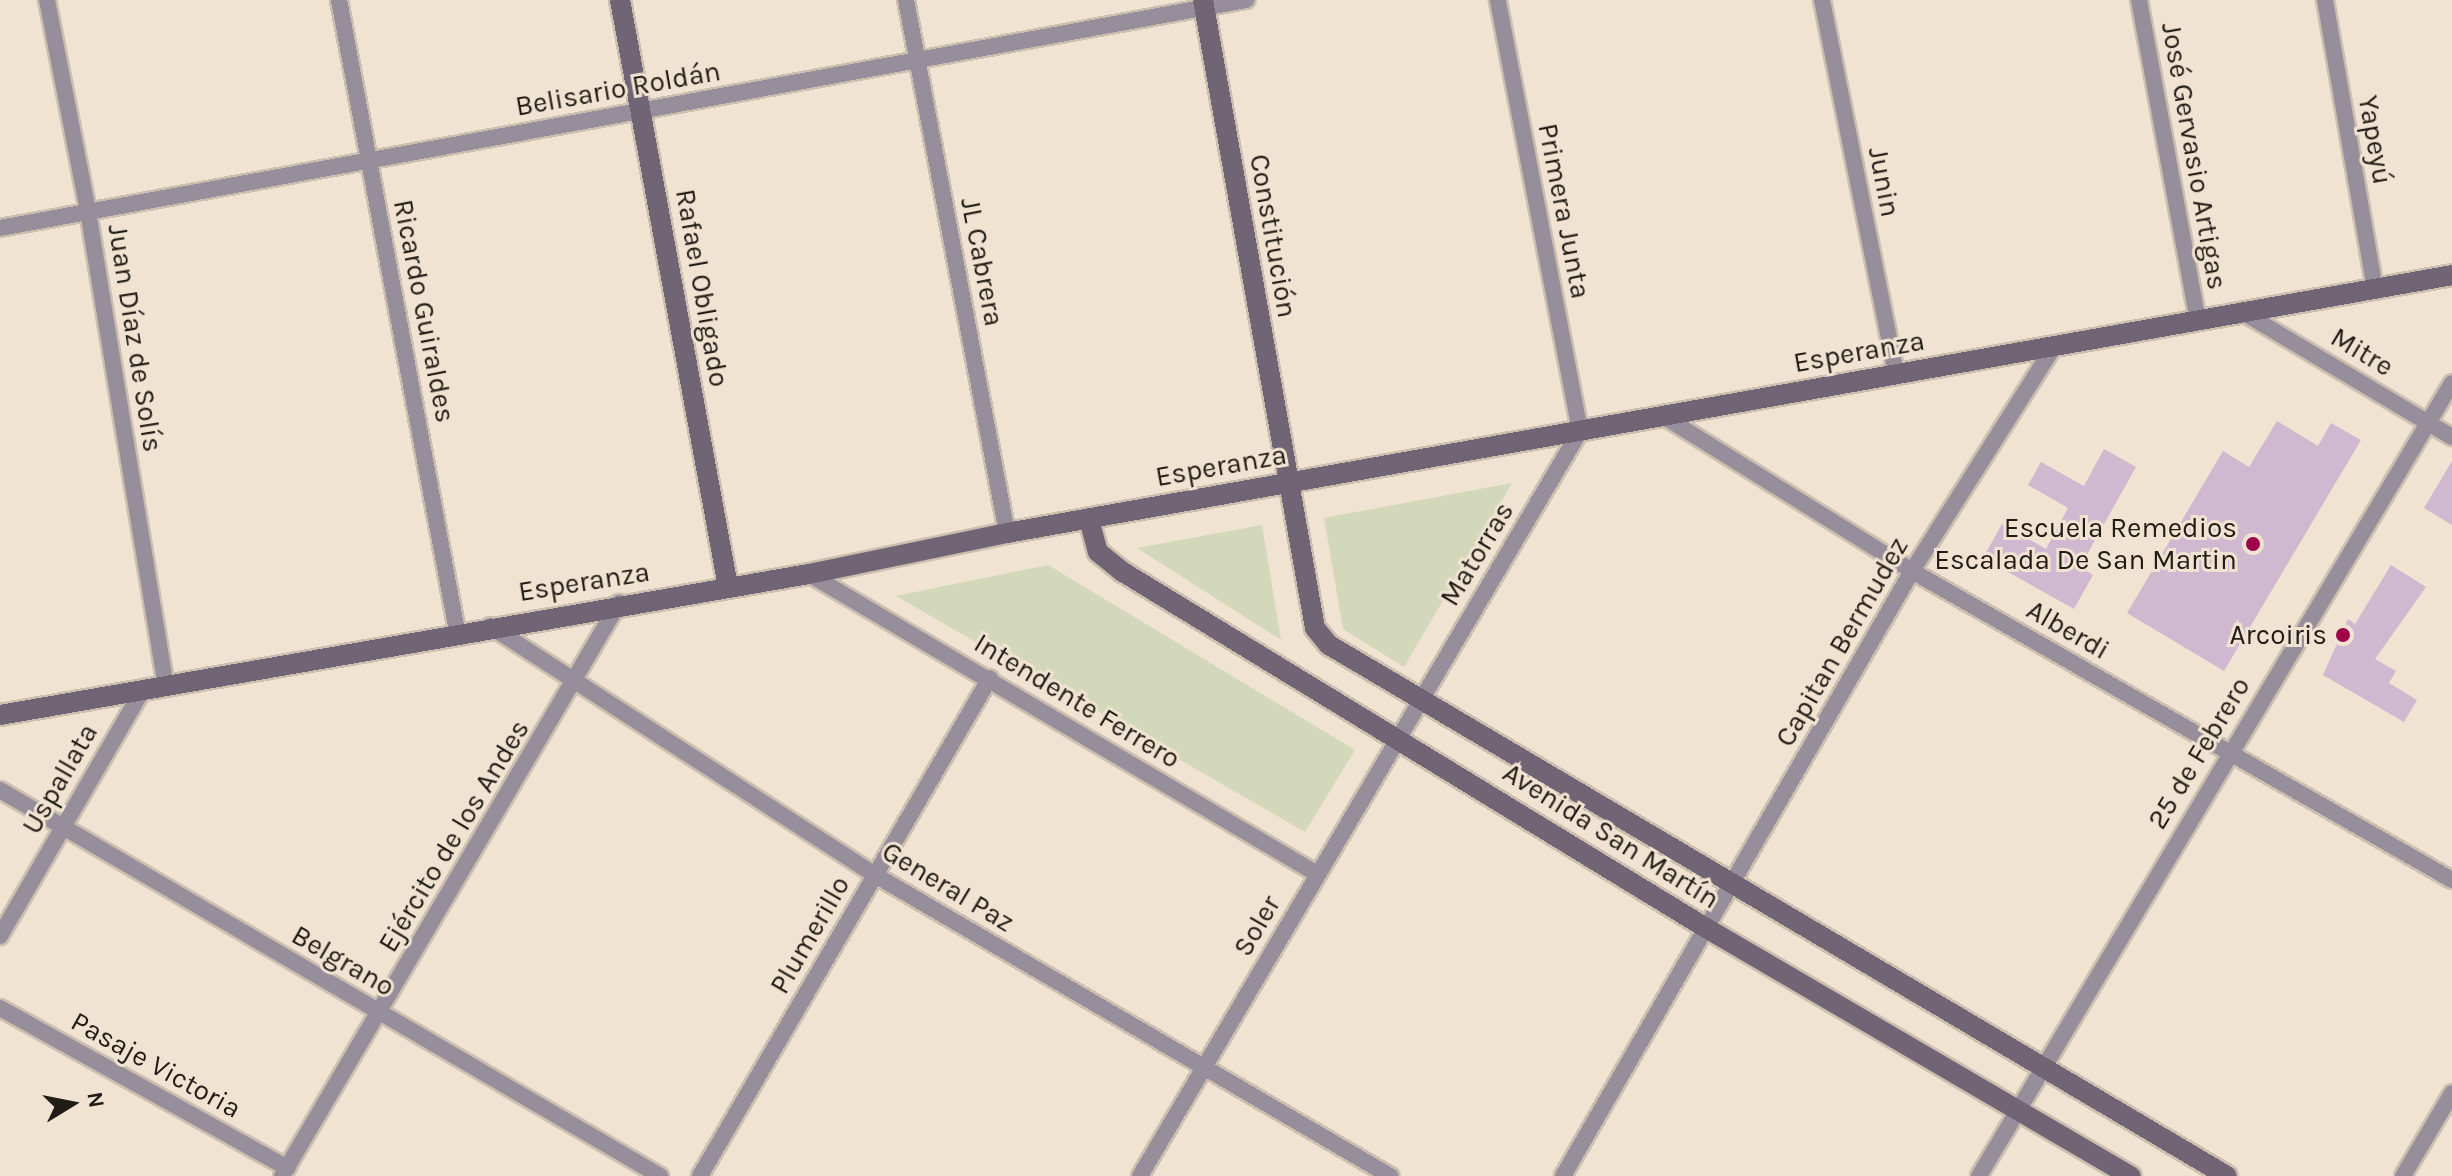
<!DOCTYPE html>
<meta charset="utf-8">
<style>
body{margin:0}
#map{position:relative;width:2452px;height:1176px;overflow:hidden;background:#f1e3d2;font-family:Karla,sans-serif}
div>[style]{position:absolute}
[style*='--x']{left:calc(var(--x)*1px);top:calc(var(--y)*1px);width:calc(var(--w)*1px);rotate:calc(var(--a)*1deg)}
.green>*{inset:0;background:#d3d8ba}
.building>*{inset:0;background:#d0b8d1}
.roads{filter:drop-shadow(2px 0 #ccbfb0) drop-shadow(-2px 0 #ccbfb0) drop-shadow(0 2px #ccbfb0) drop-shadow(0 -2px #ccbfb0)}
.street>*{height:16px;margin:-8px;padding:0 8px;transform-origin:8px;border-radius:8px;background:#968e9a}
.secondary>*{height:20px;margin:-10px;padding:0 10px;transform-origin:10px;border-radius:10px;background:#716575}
.dots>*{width:22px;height:22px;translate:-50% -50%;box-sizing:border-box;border:4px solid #f1e3d2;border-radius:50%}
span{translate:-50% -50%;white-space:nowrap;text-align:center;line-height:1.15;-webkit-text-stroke:6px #f1e3d2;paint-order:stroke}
.street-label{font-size:28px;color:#211c16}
.poi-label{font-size:28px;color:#211c16}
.right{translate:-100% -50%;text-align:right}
.north{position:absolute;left:32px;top:1064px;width:80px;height:80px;-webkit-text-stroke:6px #f1e3d2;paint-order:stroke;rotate:80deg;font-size:22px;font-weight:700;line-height:32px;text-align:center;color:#211c16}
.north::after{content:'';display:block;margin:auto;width:28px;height:36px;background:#211c16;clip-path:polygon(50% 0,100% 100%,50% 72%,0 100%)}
</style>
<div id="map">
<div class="green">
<div style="clip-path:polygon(1512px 483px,1404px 667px,1343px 629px,1324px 518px)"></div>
<div style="clip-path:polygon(1262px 525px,1281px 640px,1137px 548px)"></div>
<div style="clip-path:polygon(1048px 565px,1355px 750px,1305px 832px,896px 596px)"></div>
</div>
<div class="building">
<div style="clip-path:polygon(2277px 421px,2318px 446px,2331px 423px,2361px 440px,2224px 671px,2127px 613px,2223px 451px,2249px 467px)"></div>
<div style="clip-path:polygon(2104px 449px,2136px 467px,2080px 567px,2093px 575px,2074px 609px,1983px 558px,2002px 524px,2046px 549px,2068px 508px,2028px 485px,2041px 462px,2084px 486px)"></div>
<div style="clip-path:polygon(2452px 461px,2452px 525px,2424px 508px)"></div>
<div style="clip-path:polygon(2391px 565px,2426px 587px,2375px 659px,2396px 671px,2389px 683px,2417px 700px,2404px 722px,2323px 675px,2348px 619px,2355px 624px)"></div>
</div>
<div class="roads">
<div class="street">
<div style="--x:47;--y:0;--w:215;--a:79"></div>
<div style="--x:88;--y:211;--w:481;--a:80.7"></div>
<div style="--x:339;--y:0;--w:642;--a:79.41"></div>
<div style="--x:906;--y:0;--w:542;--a:79.27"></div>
<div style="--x:1822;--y:0;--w:381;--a:78.8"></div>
<div style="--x:2139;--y:0;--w:327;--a:79.6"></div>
<div style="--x:2325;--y:0;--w:293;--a:80.2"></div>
<div style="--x:0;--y:228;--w:1267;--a:-10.37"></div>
<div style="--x:2244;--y:313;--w:242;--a:30.8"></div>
<div style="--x:1663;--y:416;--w:293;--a:31.9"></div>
<div style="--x:1912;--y:571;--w:622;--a:29.78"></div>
<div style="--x:809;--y:574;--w:590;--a:30.56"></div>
<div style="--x:490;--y:626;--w:459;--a:32.9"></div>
<div style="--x:875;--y:875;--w:597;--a:30.3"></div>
<div style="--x:0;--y:790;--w:765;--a:30.32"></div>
<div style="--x:0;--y:936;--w:283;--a:-59.9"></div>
<div style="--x:0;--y:1008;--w:329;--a:29.1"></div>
<div style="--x:282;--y:1176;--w:665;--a:-59.54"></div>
<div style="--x:700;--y:1176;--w:576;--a:-59.79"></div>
<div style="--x:1140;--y:1176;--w:865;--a:-59.43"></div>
<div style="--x:1580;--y:431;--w:439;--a:-100.8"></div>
<div style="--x:1563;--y:1176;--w:698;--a:-60.02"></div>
<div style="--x:1912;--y:571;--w:266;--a:-57.7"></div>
<div style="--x:1979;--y:1176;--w:923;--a:-59.19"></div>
<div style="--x:2403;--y:1176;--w:96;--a:-59.4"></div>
</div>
<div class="secondary">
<div style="--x:620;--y:0;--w:597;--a:79.57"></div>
<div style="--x:1203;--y:0;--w:638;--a:79.89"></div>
<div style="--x:1315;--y:628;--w:22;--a:51"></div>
<div style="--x:1329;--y:645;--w:1043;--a:30.6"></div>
<div style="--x:1089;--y:519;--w:34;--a:75"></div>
<div style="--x:1098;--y:552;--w:32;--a:39"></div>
<div style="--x:1123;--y:572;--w:683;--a:31.41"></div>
<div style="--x:1706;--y:928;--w:492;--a:30.3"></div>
<div style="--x:0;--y:715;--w:821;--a:-9.89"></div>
<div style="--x:809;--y:574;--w:202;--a:-11.7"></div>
<div style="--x:1007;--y:533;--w:1468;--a:-10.12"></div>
</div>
</div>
<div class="dots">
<div style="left:2253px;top:544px;background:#9f0449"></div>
<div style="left:2343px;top:635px;background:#9f0449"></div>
</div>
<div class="street-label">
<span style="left:618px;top:89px;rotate:-10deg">Belisario Roldán</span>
<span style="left:2375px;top:140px;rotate:80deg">Yapeyú</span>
<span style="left:2194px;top:156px;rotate:80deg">José Gervasio Artigas</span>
<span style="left:1884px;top:182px;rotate:79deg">Junin</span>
<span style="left:1564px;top:211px;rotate:79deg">Primera Junta</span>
<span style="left:1273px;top:236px;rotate:80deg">Constitución</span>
<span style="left:982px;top:262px;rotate:79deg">JL Cabrera</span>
<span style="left:702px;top:288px;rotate:80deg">Rafael Obligado</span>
<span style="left:424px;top:311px;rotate:79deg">Ricardo Guiraldes</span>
<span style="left:135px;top:338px;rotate:81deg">Juan Díaz de Solís</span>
<span style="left:1859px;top:352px;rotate:-10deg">Esperanza</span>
<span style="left:2362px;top:352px;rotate:31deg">Mitre</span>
<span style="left:1221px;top:466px;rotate:-10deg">Esperanza</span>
<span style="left:1477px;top:554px;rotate:-59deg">Matorras</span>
<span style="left:584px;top:582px;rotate:-9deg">Esperanza</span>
<span style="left:2068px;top:630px;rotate:30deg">Alberdi</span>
<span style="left:1842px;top:642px;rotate:-60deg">Capitan Bermudez</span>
<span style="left:1077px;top:701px;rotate:31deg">Intendente Ferrero</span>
<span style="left:2199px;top:753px;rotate:-59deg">25 de Febrero</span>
<span style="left:60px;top:779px;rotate:-60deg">Uspallata</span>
<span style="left:454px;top:836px;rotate:-59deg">Ejército de los Andes</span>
<span style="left:1611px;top:836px;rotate:32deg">Avenida San Martín</span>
<span style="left:948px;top:887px;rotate:31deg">General Paz</span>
<span style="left:1257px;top:926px;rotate:-60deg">Soler</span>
<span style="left:810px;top:935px;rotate:-60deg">Plumerillo</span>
<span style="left:343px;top:961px;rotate:30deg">Belgrano</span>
<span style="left:156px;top:1065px;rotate:29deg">Pasaje Victoria</span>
</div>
<div class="poi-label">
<span class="right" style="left:2237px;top:544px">Escuela Remedios<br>Escalada De San Martin</span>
<span class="right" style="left:2327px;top:635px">Arcoiris</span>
</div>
<div class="north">N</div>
</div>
